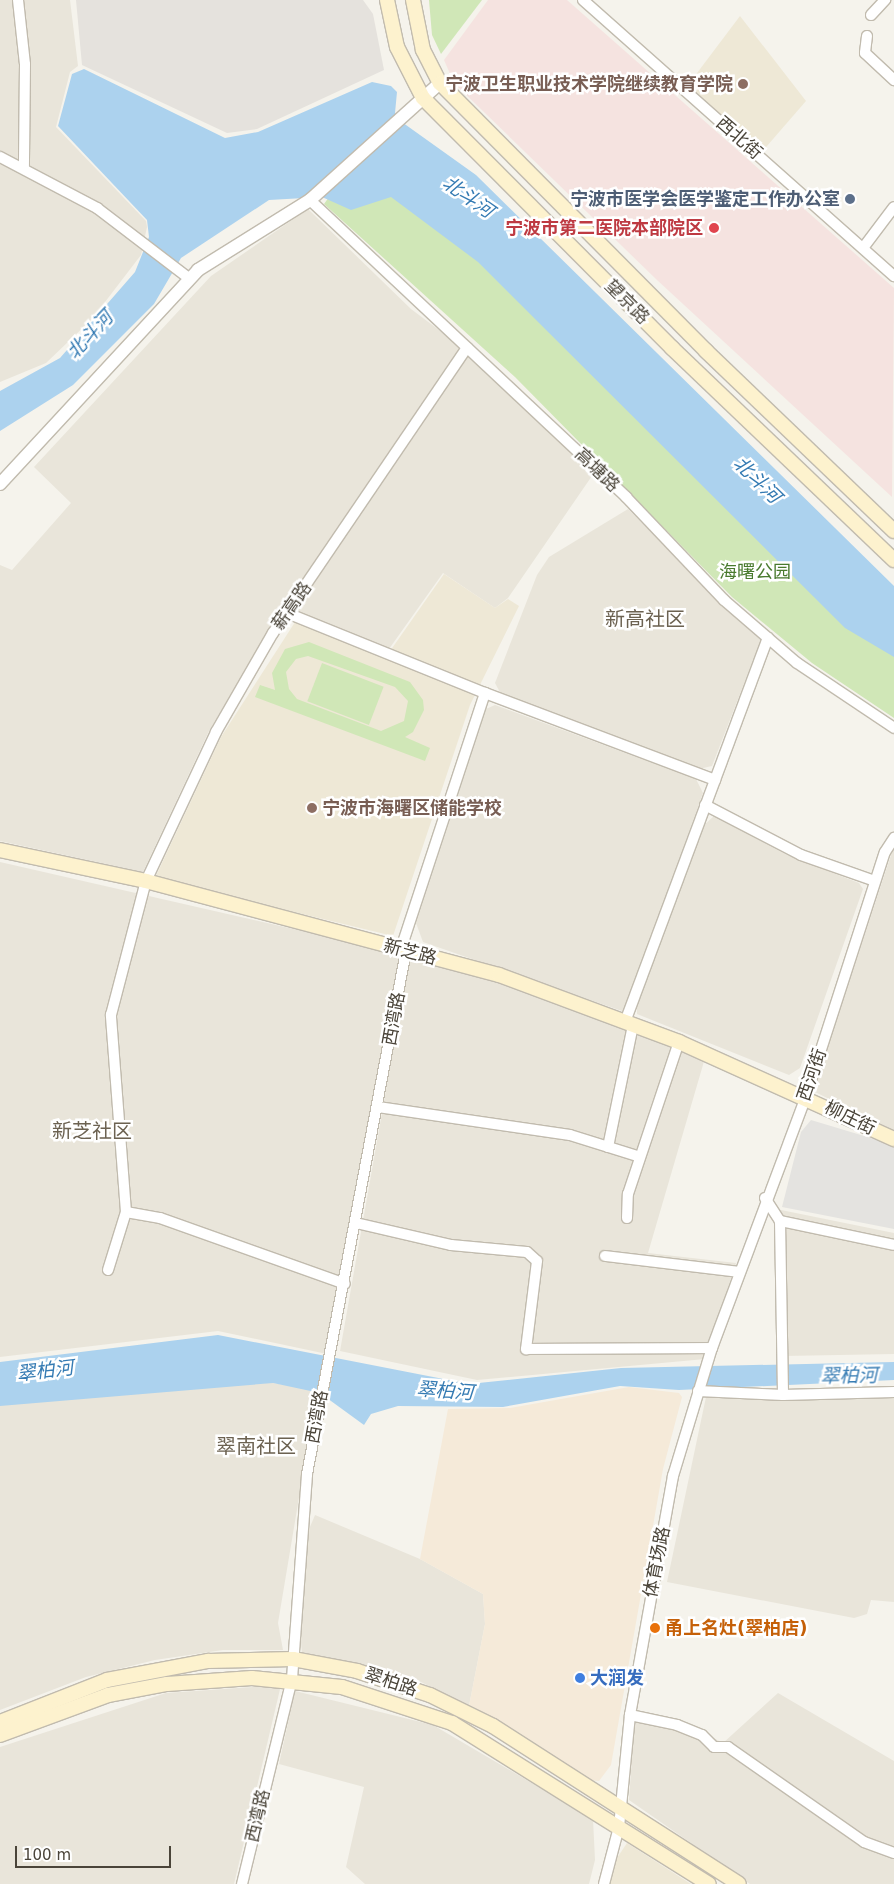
<!DOCTYPE html>
<meta charset="utf-8">
<style>
body{margin:0}
#map{position:relative;width:894px;height:1884px;overflow:hidden;background:#f5f3ec;font-family:"DejaVu Sans","Noto Sans SC",sans-serif}
div>[style]{position:absolute}
[style*='--x']{left:calc(var(--x)*1px);top:calc(var(--y)*1px);width:calc(var(--w)*1px);rotate:calc(var(--a)*1deg)}
.residential>*{inset:0;background:#e9e5da}
.commercial>*{inset:0;background:#f5ead9}
.industrial>*{inset:0;background:#e5e2dd}
.education>*{inset:0;background:#eee8d6}
.medical>*{inset:0;background:#f5e3e0}
.green>*{inset:0;background:#d0e7b7;transform-origin:0 0}
.parking>*{inset:0;background:#e4e3e0}
.water>*{inset:0;background:#acd2ee}
.roads{filter:drop-shadow(1px 0 #c1bbae) drop-shadow(-1px 0 #c1bbae) drop-shadow(0 1px #c1bbae) drop-shadow(0 -1px #c1bbae)}
.minor>*{height:10px;margin:-5px;padding:0 5px;transform-origin:5px;border-radius:5px;background:#fff}
.tertiary>*{height:12px;margin:-6px;padding:0 6px;transform-origin:6px;border-radius:6px;background:#fff}
.secondary>*{height:14px;margin:-7px;padding:0 7px;transform-origin:7px;border-radius:7px;background:#fdf2ce}
.dots>*{width:14px;height:14px;translate:-50% -50%;box-sizing:border-box;border:2px solid #fff;border-radius:50%}
span{translate:-50% -50%;white-space:nowrap;text-align:center;line-height:1.15;-webkit-text-stroke:5px #fff;paint-order:stroke}
.education-label{font-size:18px;color:#785e54;font-weight:700}
.right{translate:-100% -50%;text-align:right}
.left{translate:0 -50%;text-align:left}
.street-label{font-size:18px;color:#4a4439}
.service-label{font-size:18px;color:#4e5e75;font-weight:700}
.health-label{font-size:18px;color:#be3a42;font-weight:700}
.park-label{font-size:18px;color:#497a2e}
.food-label{font-size:18px;color:#c56008;font-weight:700}
.shop-label{font-size:18px;color:#366cbe;font-weight:700}
.water-label{font-size:19px;color:#357bb3;font-style:italic}
.quarter-label{font-size:20px;color:#6c6251}
.scale{position:absolute;left:15px;top:1846px;width:156px;height:22px;box-sizing:border-box;border:2px solid #4a4439;border-top:0;padding-left:6px;font-size:15px;line-height:18px;white-space:nowrap;color:#4a4439;-webkit-text-stroke:4px #fff;paint-order:stroke}
</style>
<div id="map">
<div class="residential">
<div style="clip-path:polygon(0 0,70px 0,78px 66px,70px 72px,56px 127px,146px 221px,147px 227px,141px 255px,92px 319px,46px 363px,0 382px)"></div>
<div style="clip-path:polygon(308px 209px,411px 309px,463px 348px,279px 614px,209px 731px,143px 872px,0 841px,0 565px,12px 570px,71px 503px,34px 467px,211px 276px)"></div>
<div style="clip-path:polygon(468px 352px,594px 473px,508px 598px,495px 608px,443px 573px,389px 649px,291px 612px,409px 444px)"></div>
<div style="clip-path:polygon(628px 509px,761px 640px,712px 766px,694px 770px,502px 696px,495px 683px,537px 575px,549px 557px)"></div>
<div style="clip-path:polygon(495px 705px,696px 779px,703px 793px,625px 1012px,423px 942px,416px 923px,486px 709px)"></div>
<div style="clip-path:polygon(714px 816px,787px 855px,859px 883px,863px 889px,800px 1068px,789px 1075px,637px 1014px,637px 993px,703px 826px)"></div>
<div style="clip-path:polygon(894px 846px,894px 1131px,813px 1091px)"></div>
<div style="clip-path:polygon(0 862px,403px 954px,327px 1354px,218px 1331px,0 1357px)"></div>
<div style="clip-path:polygon(410px 954px,499px 977px,705px 1058px,648px 1253px,736px 1263px,705px 1359px,477px 1380px,340px 1351px)"></div>
<div style="clip-path:polygon(781px 1210px,894px 1233px,894px 1354px,783px 1356px)"></div>
<div style="clip-path:polygon(235px 1377px,317px 1390px,278px 1623px,283px 1650px,223px 1650px,155px 1660px,86px 1677px,0 1710px,0 1397px)"></div>
<div style="clip-path:polygon(894px 1395px,894px 1602px,871px 1600px,867px 1614px,854px 1618px,667px 1582px,706px 1397px)"></div>
<div style="clip-path:polygon(315px 1515px,420px 1559px,483px 1594px,485px 1624px,469px 1706px,417px 1680px,302px 1653px,298px 1610px,307px 1534px)"></div>
<div style="clip-path:polygon(281px 1685px,234px 1884px,0 1884px,0 1747px,166px 1693px)"></div>
<div style="clip-path:polygon(295px 1691px,433px 1725px,593px 1819px,595px 1860px,589px 1884px,365px 1884px,346px 1867px,364px 1787px,279px 1764px)"></div>
<div style="clip-path:polygon(778px 1693px,894px 1761px,894px 1884px,750px 1884px,629px 1800px,635px 1713px,685px 1723px,723px 1743px)"></div>
</div>
<div class="commercial">
<div style="clip-path:polygon(629px 1387px,679px 1393px,682px 1397px,663px 1469px,611px 1765px,599px 1781px,589px 1780px,469px 1706px,485px 1624px,483px 1594px,420px 1559px,448px 1409px,510px 1408px)"></div>
</div>
<div class="industrial">
<div style="clip-path:polygon(76px 0,363px 0,373px 14px,384px 70px,257px 129px,227px 133px,82px 65px)"></div>
</div>
<div class="education">
<div style="clip-path:polygon(740px 16px,806px 101px,761px 153px,688px 85px)"></div>
<div style="clip-path:polygon(444px 574px,495px 608px,508px 599px,519px 606px,470px 705px,393px 936px,155px 878px,221px 737px,297px 619px,388px 654px)"></div>
<div style="clip-path:polygon(627px 1843px,691px 1884px,610px 1884px,617px 1858px)"></div>
</div>
<div class="medical">
<div style="clip-path:polygon(488px 0,567px 0,894px 288px,892px 497px,657px 280px,454px 83px,444px 60px)"></div>
</div>
<div class="green">
<div style="clip-path:polygon(429px 0,482px 0,441px 54px,432px 35px)"></div>
<div style="clip-path:polygon(392px 193px,484px 264px,894px 647px,894px 718px,812px 663px,732px 597px,515px 377px,324px 204px,329px 197px)"></div>
<div style="clip-path:polygon(evenodd,309px 642px,410px 682px,423px 700px,424px 710px,413px 732px,405px 737px,430px 748px,425px 761px,255px 697px,260px 685px,275px 690px,272px 673px,285px 649px,309px 642px,308px 656px,395px 687px,408px 701px,404px 721px,381px 731px,297px 699px,289px 689px,286px 672px,296px 659px,308px 656px)"></div>
<div style="left:322px;top:663px;width:66px;height:41px;rotate:21deg"></div>
</div>
<div class="parking">
<div style="clip-path:polygon(811px 1120px,894px 1145px,894px 1229px,782px 1207px,801px 1132px)"></div>
</div>
<div class="water">
<div style="clip-path:polygon(84px 69px,225px 138px,258px 132px,372px 82px,391px 86px,397px 92px,395px 113px,399px 120px,476px 175px,894px 586px,894px 657px,845px 628px,478px 262px,391px 197px,351px 210px,322px 197px,269px 200px,181px 258px,154px 304px,73px 385px,0 431px,0 391px,60px 358px,135px 272px,149px 237px,147px 220px,58px 126px,72px 74px)"></div>
<div style="clip-path:polygon(218px 1335px,469px 1384px,621px 1368px,894px 1362px,894px 1380px,679px 1390px,620px 1386px,503px 1407px,398px 1406px,371px 1414px,364px 1425px,320px 1393px,273px 1383px,0 1406px,0 1362px)"></div>
</div>
<div class="roads">
<div class="minor">
<div style="--x:18;--y:0;--w:64;--a:83.8"></div>
<div style="--x:25;--y:64;--w:104;--a:90.6"></div>
<div style="--x:583;--y:0;--w:416;--a:41.6"></div>
<div style="--x:871;--y:15;--w:21;--a:-47"></div>
<div style="--x:867;--y:36;--w:17;--a:97"></div>
<div style="--x:865;--y:53;--w:40;--a:43"></div>
<div style="--x:0;--y:157;--w:110;--a:27.7"></div>
<div style="--x:97;--y:208;--w:117;--a:37.4"></div>
<div style="--x:310;--y:200;--w:434;--a:43.2"></div>
<div style="--x:626;--y:497;--w:142;--a:46.4"></div>
<div style="--x:724;--y:600;--w:96;--a:40.8"></div>
<div style="--x:797;--y:663;--w:117;--a:33.8"></div>
<div style="--x:863;--y:248;--w:51;--a:-52.9"></div>
<div style="--x:287;--y:613;--w:214;--a:22"></div>
<div style="--x:485;--y:693;--w:269;--a:108.2"></div>
<div style="--x:485;--y:693;--w:246;--a:20.7"></div>
<div style="--x:705;--y:805;--w:108;--a:27.5"></div>
<div style="--x:801;--y:855;--w:78;--a:19.4"></div>
<div style="--x:625;--y:1022;--w:410;--a:-69.6"></div>
<div style="--x:378;--y:1107;--w:194;--a:8.3"></div>
<div style="--x:570;--y:1135;--w:73;--a:17.4"></div>
<div style="--x:608;--y:1147;--w:125;--a:-78.4"></div>
<div style="--x:765;--y:1198;--w:27;--a:57"></div>
<div style="--x:780;--y:1221;--w:174;--a:89"></div>
<div style="--x:126;--y:1212;--w:35;--a:10"></div>
<div style="--x:160;--y:1218;--w:196;--a:19.6"></div>
<div style="--x:627;--y:1218;--w:24;--a:-88"></div>
<div style="--x:628;--y:1194;--w:160;--a:-71.5"></div>
<div style="--x:780;--y:1221;--w:116;--a:11.9"></div>
<div style="--x:356;--y:1223;--w:98;--a:13"></div>
<div style="--x:451;--y:1245;--w:76;--a:5.3"></div>
<div style="--x:527;--y:1252;--w:13;--a:42"></div>
<div style="--x:537;--y:1261;--w:89;--a:97.1"></div>
<div style="--x:526;--y:1349;--w:186;--a:-0.3"></div>
<div style="--x:605;--y:1256;--w:135;--a:6.8"></div>
<div style="--x:108;--y:1270;--w:61;--a:-72.8"></div>
<div style="--x:126;--y:1212;--w:198;--a:-94.4"></div>
<div style="--x:111;--y:1015;--w:138;--a:-75.4"></div>
<div style="--x:146;--y:881;--w:165;--a:-64.8"></div>
<div style="--x:216;--y:732;--w:114;--a:-60.1"></div>
<div style="--x:273;--y:633;--w:345;--a:-55.8"></div>
<div style="--x:698;--y:1391;--w:85;--a:2.7"></div>
<div style="--x:783;--y:1395;--w:111;--a:-1.5"></div>
<div style="--x:630;--y:1715;--w:48;--a:12"></div>
<div style="--x:677;--y:1725;--w:27;--a:22"></div>
<div style="--x:702;--y:1735;--w:17;--a:45"></div>
<div style="--x:714;--y:1747;--w:14;--a:0"></div>
<div style="--x:728;--y:1747;--w:166;--a:34.9"></div>
<div style="--x:864;--y:1842;--w:32;--a:20"></div>
<div style="--x:242;--y:1884;--w:211;--a:-76.3"></div>
<div style="--x:292;--y:1679;--w:206;--a:-85.8"></div>
<div style="--x:307;--y:1474;--w:532;--a:-79.28"></div>
<div style="--x:604;--y:1884;--w:59;--a:-75.3"></div>
<div style="--x:619;--y:1827;--w:113;--a:-84.4"></div>
<div style="--x:630;--y:1715;--w:243;--a:-79.8"></div>
<div style="--x:673;--y:1476;--w:134;--a:-73.1"></div>
<div style="--x:712;--y:1348;--w:269;--a:-69.5"></div>
<div style="--x:806;--y:1096;--w:256;--a:-72.1"></div>
<div style="--x:885;--y:852;--w:17;--a:-57"></div>
</div>
<div class="tertiary">
<div style="--x:0;--y:484;--w:292;--a:-47.2"></div>
<div style="--x:198;--y:270;--w:132;--a:-32"></div>
<div style="--x:310;--y:200;--w:175;--a:-42"></div>
</div>
<div class="secondary">
<div style="--x:387;--y:0;--w:48;--a:78"></div>
<div style="--x:397;--y:47;--w:57;--a:63"></div>
<div style="--x:423;--y:98;--w:353;--a:45.1"></div>
<div style="--x:672;--y:348;--w:307;--a:43.7"></div>
<div style="--x:413;--y:0;--w:51;--a:78.7"></div>
<div style="--x:423;--y:50;--w:37;--a:63"></div>
<div style="--x:440;--y:83;--w:378;--a:45.2"></div>
<div style="--x:706;--y:351;--w:260;--a:43.8"></div>
<div style="--x:0;--y:850;--w:149;--a:12"></div>
<div style="--x:146;--y:881;--w:365;--a:14.9"></div>
<div style="--x:499;--y:975;--w:192;--a:20.4"></div>
<div style="--x:679;--y:1042;--w:236;--a:24.3"></div>
<div style="--x:0;--y:1722;--w:115;--a:-21.4"></div>
<div style="--x:107;--y:1680;--w:103;--a:-10.7"></div>
<div style="--x:208;--y:1661;--w:85;--a:-1.3"></div>
<div style="--x:293;--y:1659;--w:65;--a:10.6"></div>
<div style="--x:357;--y:1671;--w:77;--a:18.2"></div>
<div style="--x:430;--y:1695;--w:70;--a:26.2"></div>
<div style="--x:493;--y:1726;--w:292;--a:32.7"></div>
<div style="--x:0;--y:1735;--w:115;--a:-20.3"></div>
<div style="--x:108;--y:1695;--w:60;--a:-10.6"></div>
<div style="--x:167;--y:1684;--w:85;--a:-4"></div>
<div style="--x:252;--y:1678;--w:90;--a:5.7"></div>
<div style="--x:342;--y:1687;--w:116;--a:18.1"></div>
<div style="--x:452;--y:1723;--w:303;--a:32.1"></div>
</div>
</div>
<div class="dots">
<div style="left:743px;top:84px;background:#8d6e63"></div>
<div style="left:850px;top:199px;background:#5c6f8a"></div>
<div style="left:714px;top:228px;background:#e0444e"></div>
<div style="left:312px;top:808px;background:#8d6e63"></div>
<div style="left:655px;top:1628px;background:#e8710a"></div>
<div style="left:580px;top:1678px;background:#3f7fe0"></div>
</div>
<div class="education-label">
<span class="right" style="left:733px;top:84px">宁波卫生职业技术学院继续教育学院</span>
<span class="left" style="left:322px;top:808px">宁波市海曙区储能学校</span>
</div>
<div class="street-label">
<span style="left:739px;top:138px;rotate:41deg">西北街</span>
<span style="left:627px;top:302px;rotate:45deg">望京路</span>
<span style="left:597px;top:470px;rotate:44deg">高塘路</span>
<span style="left:292px;top:606px;rotate:-55deg">薪高路</span>
<span style="left:410px;top:952px;rotate:15deg">新芝路</span>
<span style="left:394px;top:1019px;rotate:-80deg">西湾路</span>
<span style="left:812px;top:1075px;rotate:-71deg">西河街</span>
<span style="left:850px;top:1118px;rotate:26deg">柳庄街</span>
<span style="left:317px;top:1417px;rotate:-80deg">西湾路</span>
<span style="left:657px;top:1562px;rotate:-79deg">体育场路</span>
<span style="left:391px;top:1682px;rotate:18deg">翠柏路</span>
<span style="left:258px;top:1816px;rotate:-77deg">西湾路</span>
</div>
<div class="service-label">
<span class="right" style="left:840px;top:199px">宁波市医学会医学鉴定工作办公室</span>
</div>
<div class="health-label">
<span class="right" style="left:703px;top:228px">宁波市第二医院本部院区</span>
</div>
<div class="park-label">
<span style="left:755px;top:572px">海曙公园</span>
</div>
<div class="food-label">
<span class="left" style="left:665px;top:1628px">甬上名灶(翠柏店)</span>
</div>
<div class="shop-label">
<span class="left" style="left:590px;top:1678px">大润发</span>
</div>
<div class="water-label">
<span style="left:468px;top:197px;rotate:35deg">北斗河</span>
<span style="left:90px;top:335px;rotate:-47deg">北斗河</span>
<span style="left:757px;top:480px;rotate:44deg">北斗河</span>
<span style="left:45px;top:1371px;rotate:-7deg">翠柏河</span>
<span style="left:849px;top:1376px;rotate:-1deg">翠柏河</span>
<span style="left:445px;top:1391px;rotate:4deg">翠柏河</span>
</div>
<div class="quarter-label">
<span style="left:645px;top:619px">新高社区</span>
<span style="left:92px;top:1131px">新芝社区</span>
<span style="left:256px;top:1446px">翠南社区</span>
</div>
<div class="scale">100 m</div>
</div>
